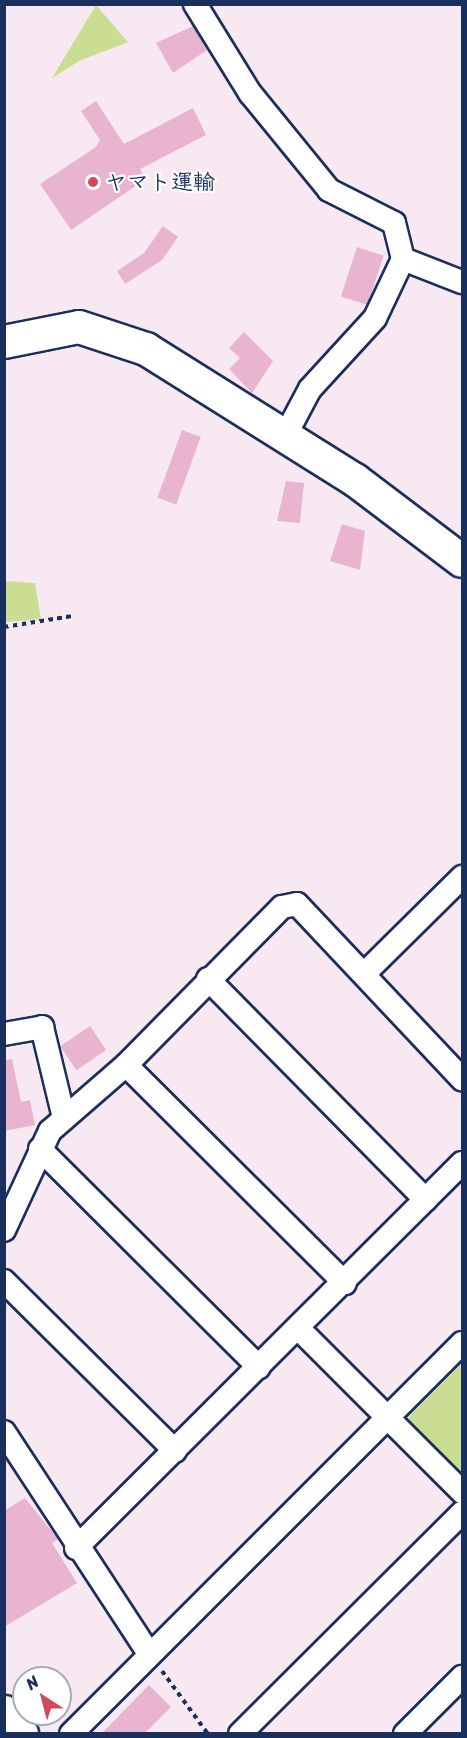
<!DOCTYPE html>
<meta charset="utf-8">
<style>
body{margin:0}
#map{position:relative;width:467px;height:1738px;overflow:hidden;background:#f8e8f1;font-family:Sriracha,"Klee One",sans-serif}
div>[style]{position:absolute}
[style*='--x']{left:calc(var(--x)*1px);top:calc(var(--y)*1px);width:calc(var(--w)*1px);rotate:calc(var(--a)*1deg)}
.green>*{inset:0;background:#cadd92}
.building>*{inset:0;background:#e8b4cf;transform-origin:0 0}
.path>*{height:4px;margin-top:-2px;transform-origin:0;background:repeating-linear-gradient(90deg,#1b2f5e 0 4.5px,transparent 0 9px)}
.roads{filter:drop-shadow(2px 0 #1b2f5e) drop-shadow(-2px 0 #1b2f5e) drop-shadow(0 2px #1b2f5e) drop-shadow(0 -2px #1b2f5e)}
.street>*{height:22px;margin:-11px;padding:0 11px;transform-origin:11px;border-radius:11px;background:#fff}
.secondary>*{height:32px;margin:-16px;padding:0 16px;transform-origin:16px;border-radius:16px;background:#fff}
.primary>*{height:33px;margin:-16.5px;padding:0 16.5px;transform-origin:16.5px;border-radius:16.5px;background:#fff}
.dots>*{width:16px;height:16px;translate:-50% -50%;box-sizing:border-box;border:3px solid #fff;border-radius:50%}
span{translate:-50% -50%;white-space:nowrap;text-align:center;line-height:1.15;-webkit-text-stroke:4.5px #fff;paint-order:stroke}
.poi-label{font-size:22px;color:#1b2f5e;font-weight:700}
.left{translate:0 -50%;text-align:left}
.frame{position:absolute;inset:0;border:6px solid #1b2f5e;pointer-events:none}
.north{position:absolute;left:12px;top:1666px;width:60px;height:60px;box-sizing:border-box;background:#fff;border:2px solid #a4acbf;border-radius:50%;rotate:324deg;font-size:16px;font-weight:700;line-height:24px;text-align:center;color:#1b2f5e}
.north::after{content:'';display:block;margin:auto;width:21px;height:27px;background:#d1495b;clip-path:polygon(50% 0,100% 100%,50% 72%,0 100%)}
</style>
<div id="map">
<div class="green">
<div style="clip-path:polygon(96px 5px,128px 42px,79px 61px,52px 78px)"></div>
<div style="clip-path:polygon(4px 581px,35px 583px,41px 619px,5px 622px)"></div>
<div style="clip-path:polygon(462px 1363px,462px 1477px,409px 1425px,409px 1416px)"></div>
</div>
<div class="building">
<div style="clip-path:polygon(193px 26px,207px 50px,173px 73px,156px 43px)"></div>
<div style="clip-path:polygon(96px 101px,124px 144px,193px 108px,206px 135px,140px 169px,146px 179px,71px 230px,40px 184px,96px 147px,100px 140px,81px 111px)"></div>
<div style="clip-path:polygon(163px 226px,178px 237px,162px 260px,125px 284px,117px 271px,144px 253px)"></div>
<div style="left:357px;top:247px;width:28px;height:52px;rotate:18deg"></div>
<div style="clip-path:polygon(244px 332px,273px 361px,252px 393px,229px 369px,240px 358px,229px 348px)"></div>
<div style="left:182px;top:430px;width:20px;height:72px;rotate:20deg"></div>
<div style="clip-path:polygon(286px 481px,304px 483px,300px 523px,277px 521px)"></div>
<div style="clip-path:polygon(342px 524px,365px 531px,360px 570px,330px 561px)"></div>
<div style="left:90px;top:1026px;width:29px;height:36px;rotate:56deg"></div>
<div style="clip-path:polygon(12px 1059px,21px 1102px,30px 1100px,35px 1125px,4px 1131px,4px 1060px)"></div>
<div style="clip-path:polygon(25px 1498px,58px 1539px,52px 1543px,77px 1583px,4px 1627px,4px 1511px)"></div>
<div style="clip-path:polygon(149px 1685px,171px 1707px,144px 1734px,101px 1734px)"></div>
</div>
<div class="path">
<div style="--x:4;--y:627;--w:69;--a:-9.2"></div>
<div style="--x:162;--y:1671;--w:78;--a:53.9"></div>
</div>
<div class="roads">
<div class="street">
<div style="--x:195;--y:4;--w:105;--a:58.3"></div>
<div style="--x:250;--y:93;--w:125;--a:50.8"></div>
<div style="--x:329;--y:190;--w:73;--a:26.9"></div>
<div style="--x:394;--y:223;--w:37;--a:76"></div>
<div style="--x:403;--y:259;--w:63;--a:21.3"></div>
<div style="--x:285;--y:436;--w:53;--a:-62"></div>
<div style="--x:310;--y:389;--w:96;--a:-47.5"></div>
<div style="--x:375;--y:318;--w:65;--a:-64.6"></div>
<div style="--x:364;--y:974;--w:138;--a:-44.7"></div>
<div style="--x:208;--y:979;--w:310;--a:45.4"></div>
<div style="--x:4;--y:1034;--w:39;--a:-10"></div>
<div style="--x:42;--y:1027;--w:94;--a:76.4"></div>
<div style="--x:126;--y:1065;--w:309;--a:44.9"></div>
<div style="--x:40;--y:1149;--w:309;--a:44.9"></div>
<div style="--x:4;--y:1230;--w:109;--a:-65.1"></div>
<div style="--x:50;--y:1131;--w:101;--a:-41"></div>
<div style="--x:126;--y:1065;--w:222;--a:-45.4"></div>
<div style="--x:282;--y:907;--w:15;--a:-11"></div>
<div style="--x:297;--y:904;--w:241;--a:46.7"></div>
<div style="--x:4;--y:1281;--w:241;--a:44.8"></div>
<div style="--x:299;--y:1329;--w:231;--a:45"></div>
<div style="--x:4;--y:1432;--w:265;--a:56.8"></div>
<div style="--x:76;--y:1548;--w:545;--a:-44.93"></div>
<div style="--x:71;--y:1734;--w:553;--a:-45"></div>
<div style="--x:240;--y:1734;--w:313;--a:-44.9"></div>
<div style="--x:405;--y:1734;--w:81;--a:-45"></div>
</div>
<div class="secondary">
<div style="--x:4;--y:342;--w:76;--a:-11.3"></div>
<div style="--x:79;--y:327;--w:71;--a:18.2"></div>
<div style="--x:146;--y:349;--w:247;--a:32.1"></div>
<div style="--x:355;--y:480;--w:134;--a:37.1"></div>
</div>
<div class="primary">
<div style="--x:4;--y:1712;--w:28;--a:52"></div>
</div>
</div>
<div class="dots">
<div style="left:93px;top:182px;background:#d1495b"></div>
</div>
<div class="poi-label">
<span class="left" style="left:105px;top:182px">ヤマト運輸</span>
</div>
<div class="frame"></div>
<div class="north">N</div>
</div>
